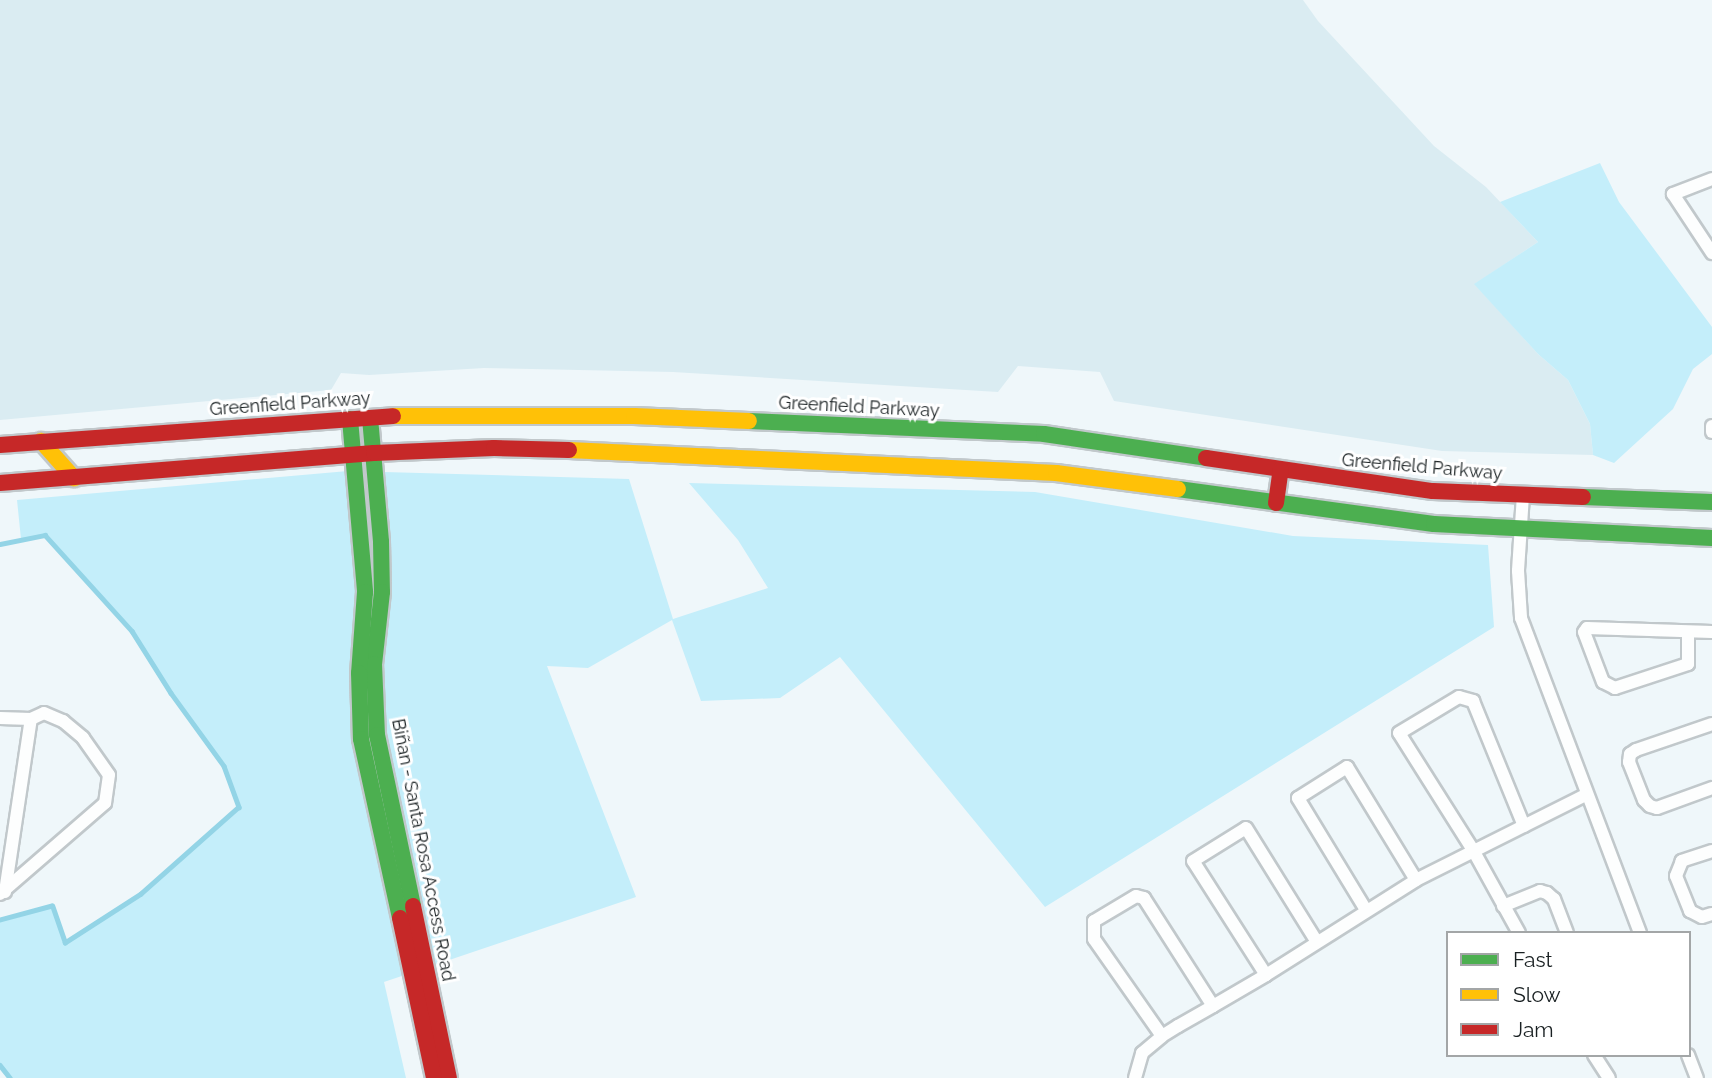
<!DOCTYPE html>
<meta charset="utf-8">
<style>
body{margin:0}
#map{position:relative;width:1712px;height:1078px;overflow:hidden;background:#eff7fa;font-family:Raleway,sans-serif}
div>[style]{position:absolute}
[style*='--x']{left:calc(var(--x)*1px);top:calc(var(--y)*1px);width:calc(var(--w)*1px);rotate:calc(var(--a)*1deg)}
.built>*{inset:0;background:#daecf2}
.green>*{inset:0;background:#c4eefa}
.stream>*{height:4.5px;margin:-2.25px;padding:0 2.25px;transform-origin:2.25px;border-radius:2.25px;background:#93d4e6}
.roads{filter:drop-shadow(2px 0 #c1c8cb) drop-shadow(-2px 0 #c1c8cb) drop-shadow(0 2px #c1c8cb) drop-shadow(0 -2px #c1c8cb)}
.street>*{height:12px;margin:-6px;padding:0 6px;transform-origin:6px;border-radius:6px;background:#fdfefe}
.fast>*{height:16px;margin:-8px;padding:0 8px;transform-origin:8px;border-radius:8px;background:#4caf50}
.slow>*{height:16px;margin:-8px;padding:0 8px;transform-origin:8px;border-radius:8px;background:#ffc107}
.jam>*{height:16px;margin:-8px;padding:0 8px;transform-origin:8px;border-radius:8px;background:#c62828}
span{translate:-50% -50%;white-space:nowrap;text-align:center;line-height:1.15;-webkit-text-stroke:6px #fff;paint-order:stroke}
.street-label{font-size:18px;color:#192022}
.legend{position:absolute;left:1446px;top:931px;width:245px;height:126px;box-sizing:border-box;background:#fff;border:2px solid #a3a6a7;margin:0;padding:9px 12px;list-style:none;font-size:21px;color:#192022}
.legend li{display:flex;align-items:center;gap:14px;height:35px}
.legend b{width:35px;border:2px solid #a3a6a7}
</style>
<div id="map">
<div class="built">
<div style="clip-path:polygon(0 0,1303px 0,1318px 21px,1434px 146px,1486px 187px,1538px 242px,1475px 284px,1538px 354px,1568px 380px,1590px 424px,1593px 455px,1442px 451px,1114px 401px,1100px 372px,1018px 366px,998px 392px,673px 372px,484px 368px,369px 375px,341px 373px,331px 390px,0 420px)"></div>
</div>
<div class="green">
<div style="clip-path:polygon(1600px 163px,1619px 202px,1712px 327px,1712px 354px,1693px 369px,1673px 409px,1614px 463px,1593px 455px,1590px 424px,1568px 380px,1538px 354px,1474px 284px,1538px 242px,1500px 202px)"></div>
<div style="clip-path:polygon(348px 471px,629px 479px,673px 619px,768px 588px,738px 540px,689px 483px,1035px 492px,1293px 536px,1488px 545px,1494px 627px,1045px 907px,840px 657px,780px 698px,701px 701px,672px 620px,588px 668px,547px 666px,636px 897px,384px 982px,406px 1078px,10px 1078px,0 1065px,0 920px,52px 906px,65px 942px,141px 894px,239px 807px,224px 766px,171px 693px,132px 631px,45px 535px,21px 539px,17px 500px)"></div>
</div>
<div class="stream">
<div style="--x:0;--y:544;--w:46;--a:-11.3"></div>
<div style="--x:45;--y:535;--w:130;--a:47.8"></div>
<div style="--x:132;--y:631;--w:73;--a:57.8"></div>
<div style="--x:171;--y:693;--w:90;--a:54"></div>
<div style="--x:224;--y:766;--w:44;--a:69.9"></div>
<div style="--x:239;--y:807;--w:131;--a:138.4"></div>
<div style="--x:141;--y:894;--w:90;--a:147.2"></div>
<div style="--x:65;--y:943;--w:39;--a:-109"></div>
<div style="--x:52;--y:906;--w:54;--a:164.9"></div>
<div style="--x:0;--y:1065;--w:16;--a:52"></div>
</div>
<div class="roads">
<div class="street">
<div style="--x:1712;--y:179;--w:42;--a:159"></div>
<div style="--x:1673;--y:194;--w:71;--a:56.5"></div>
<div style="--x:1712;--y:426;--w:6;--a:90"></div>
<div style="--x:1523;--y:495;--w:76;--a:93.8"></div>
<div style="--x:1518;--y:571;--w:47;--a:86.3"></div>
<div style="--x:1521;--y:618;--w:337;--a:69.3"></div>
<div style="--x:1688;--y:632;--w:32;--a:90"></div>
<div style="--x:1688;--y:664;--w:77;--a:161.8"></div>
<div style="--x:1615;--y:688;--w:13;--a:-153"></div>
<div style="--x:1603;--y:682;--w:53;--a:-110.8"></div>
<div style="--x:1584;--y:632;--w:5;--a:-53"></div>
<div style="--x:1587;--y:628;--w:125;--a:1.8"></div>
<div style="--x:0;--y:718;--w:31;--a:2"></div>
<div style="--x:31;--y:719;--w:14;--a:-25"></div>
<div style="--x:44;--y:713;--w:21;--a:23"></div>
<div style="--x:63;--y:721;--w:26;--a:40"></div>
<div style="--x:83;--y:738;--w:45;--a:54.9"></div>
<div style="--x:109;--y:775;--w:28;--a:98"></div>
<div style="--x:105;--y:803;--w:139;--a:139.1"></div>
<div style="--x:1712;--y:724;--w:80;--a:161.1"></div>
<div style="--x:1636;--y:750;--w:7;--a:146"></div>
<div style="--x:1630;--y:754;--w:8;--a:97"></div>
<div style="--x:1629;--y:762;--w:41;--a:68.5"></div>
<div style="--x:1644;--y:800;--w:8;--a:45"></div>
<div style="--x:1650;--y:806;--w:7;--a:16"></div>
<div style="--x:1657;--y:808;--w:59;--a:-20"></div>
<div style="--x:1712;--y:851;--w:32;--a:162"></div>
<div style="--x:1682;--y:861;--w:16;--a:112"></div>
<div style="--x:1676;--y:876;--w:38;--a:68"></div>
<div style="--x:1690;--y:911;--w:13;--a:27"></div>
<div style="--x:1702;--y:917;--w:10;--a:-17"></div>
<div style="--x:5;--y:892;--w:175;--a:-81.5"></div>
<div style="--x:1503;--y:906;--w:40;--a:-22"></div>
<div style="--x:1540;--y:891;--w:7;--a:16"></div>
<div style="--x:1547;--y:893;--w:9;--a:41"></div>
<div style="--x:1554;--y:899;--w:36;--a:69"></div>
<div style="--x:1366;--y:910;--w:131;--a:-121.3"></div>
<div style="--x:1298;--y:798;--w:58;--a:-32.3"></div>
<div style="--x:1347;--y:767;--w:132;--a:58.6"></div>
<div style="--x:1519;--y:933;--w:95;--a:-119"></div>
<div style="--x:1473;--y:850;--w:138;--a:-122.3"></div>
<div style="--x:1399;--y:733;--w:70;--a:-31"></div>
<div style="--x:1459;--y:697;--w:15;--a:16"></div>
<div style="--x:1473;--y:701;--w:135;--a:67.8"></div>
<div style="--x:1266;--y:975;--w:135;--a:-122.6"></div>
<div style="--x:1193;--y:861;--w:62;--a:-31.9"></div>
<div style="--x:1246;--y:828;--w:134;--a:58.1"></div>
<div style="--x:1213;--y:1006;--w:128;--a:-122.6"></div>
<div style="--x:1144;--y:898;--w:8;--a:-166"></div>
<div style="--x:1136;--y:896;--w:49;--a:149.2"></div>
<div style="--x:1094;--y:921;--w:18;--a:90"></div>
<div style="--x:1094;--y:939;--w:118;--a:55"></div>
<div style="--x:1162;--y:1036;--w:19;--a:-32"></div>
<div style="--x:1178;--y:1026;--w:40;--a:-29.7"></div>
<div style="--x:1213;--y:1006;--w:61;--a:-30.3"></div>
<div style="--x:1266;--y:975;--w:178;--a:-32.3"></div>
<div style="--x:1416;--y:880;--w:190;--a:-26.6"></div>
<div style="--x:1594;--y:1055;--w:27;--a:57"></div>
<div style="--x:1688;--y:1055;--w:25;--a:69"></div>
<div style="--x:1135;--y:1078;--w:26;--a:-74"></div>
<div style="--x:1142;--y:1053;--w:26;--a:-40"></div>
</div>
<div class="fast">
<div style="--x:370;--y:418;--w:124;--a:84.9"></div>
<div style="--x:381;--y:542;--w:50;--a:88.9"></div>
<div style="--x:382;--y:592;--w:72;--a:96.3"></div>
<div style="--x:374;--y:664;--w:71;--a:87.6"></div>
<div style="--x:377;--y:735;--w:175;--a:78.1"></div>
<div style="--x:350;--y:419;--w:174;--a:85"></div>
<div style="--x:365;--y:592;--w:81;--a:94.2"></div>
<div style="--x:359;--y:673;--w:66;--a:88.3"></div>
<div style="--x:361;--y:739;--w:183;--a:77.7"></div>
<div style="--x:749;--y:421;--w:295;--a:2.5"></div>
<div style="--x:1044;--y:434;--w:164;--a:8.4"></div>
<div style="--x:1178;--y:489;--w:258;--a:7.8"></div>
<div style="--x:1434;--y:524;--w:278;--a:2.9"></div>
<div style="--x:1583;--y:497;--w:129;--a:2.2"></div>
</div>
<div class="slow">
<div style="--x:393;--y:416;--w:241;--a:0"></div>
<div style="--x:634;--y:416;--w:115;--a:2.5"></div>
<div style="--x:41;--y:441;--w:50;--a:48.3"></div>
<div style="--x:569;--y:450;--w:488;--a:2.7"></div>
<div style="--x:1056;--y:473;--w:123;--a:7.5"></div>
</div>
<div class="jam">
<div style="--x:0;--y:445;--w:394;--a:-4.2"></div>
<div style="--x:1206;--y:458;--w:229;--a:8.3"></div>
<div style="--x:1433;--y:491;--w:150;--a:2.3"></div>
<div style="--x:0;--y:483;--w:375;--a:-4.6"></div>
<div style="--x:374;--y:453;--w:120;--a:-2.4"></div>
<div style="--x:494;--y:448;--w:75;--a:1.5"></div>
<div style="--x:1276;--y:503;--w:34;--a:-82"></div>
<div style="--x:413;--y:906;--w:176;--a:78.2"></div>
<div style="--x:400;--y:918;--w:164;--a:78"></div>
</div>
</div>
<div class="street-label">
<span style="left:290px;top:404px;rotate:-4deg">Greenfield Parkway</span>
<span style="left:859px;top:407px;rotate:3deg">Greenfield Parkway</span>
<span style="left:1422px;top:467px;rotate:5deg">Greenfield Parkway</span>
<span style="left:423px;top:850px;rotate:79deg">Biñan - Santa Rosa Access Road</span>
</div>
<ul class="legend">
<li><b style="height:9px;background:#4caf50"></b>Fast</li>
<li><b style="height:9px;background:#ffc107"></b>Slow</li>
<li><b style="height:9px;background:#c62828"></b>Jam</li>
</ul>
</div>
